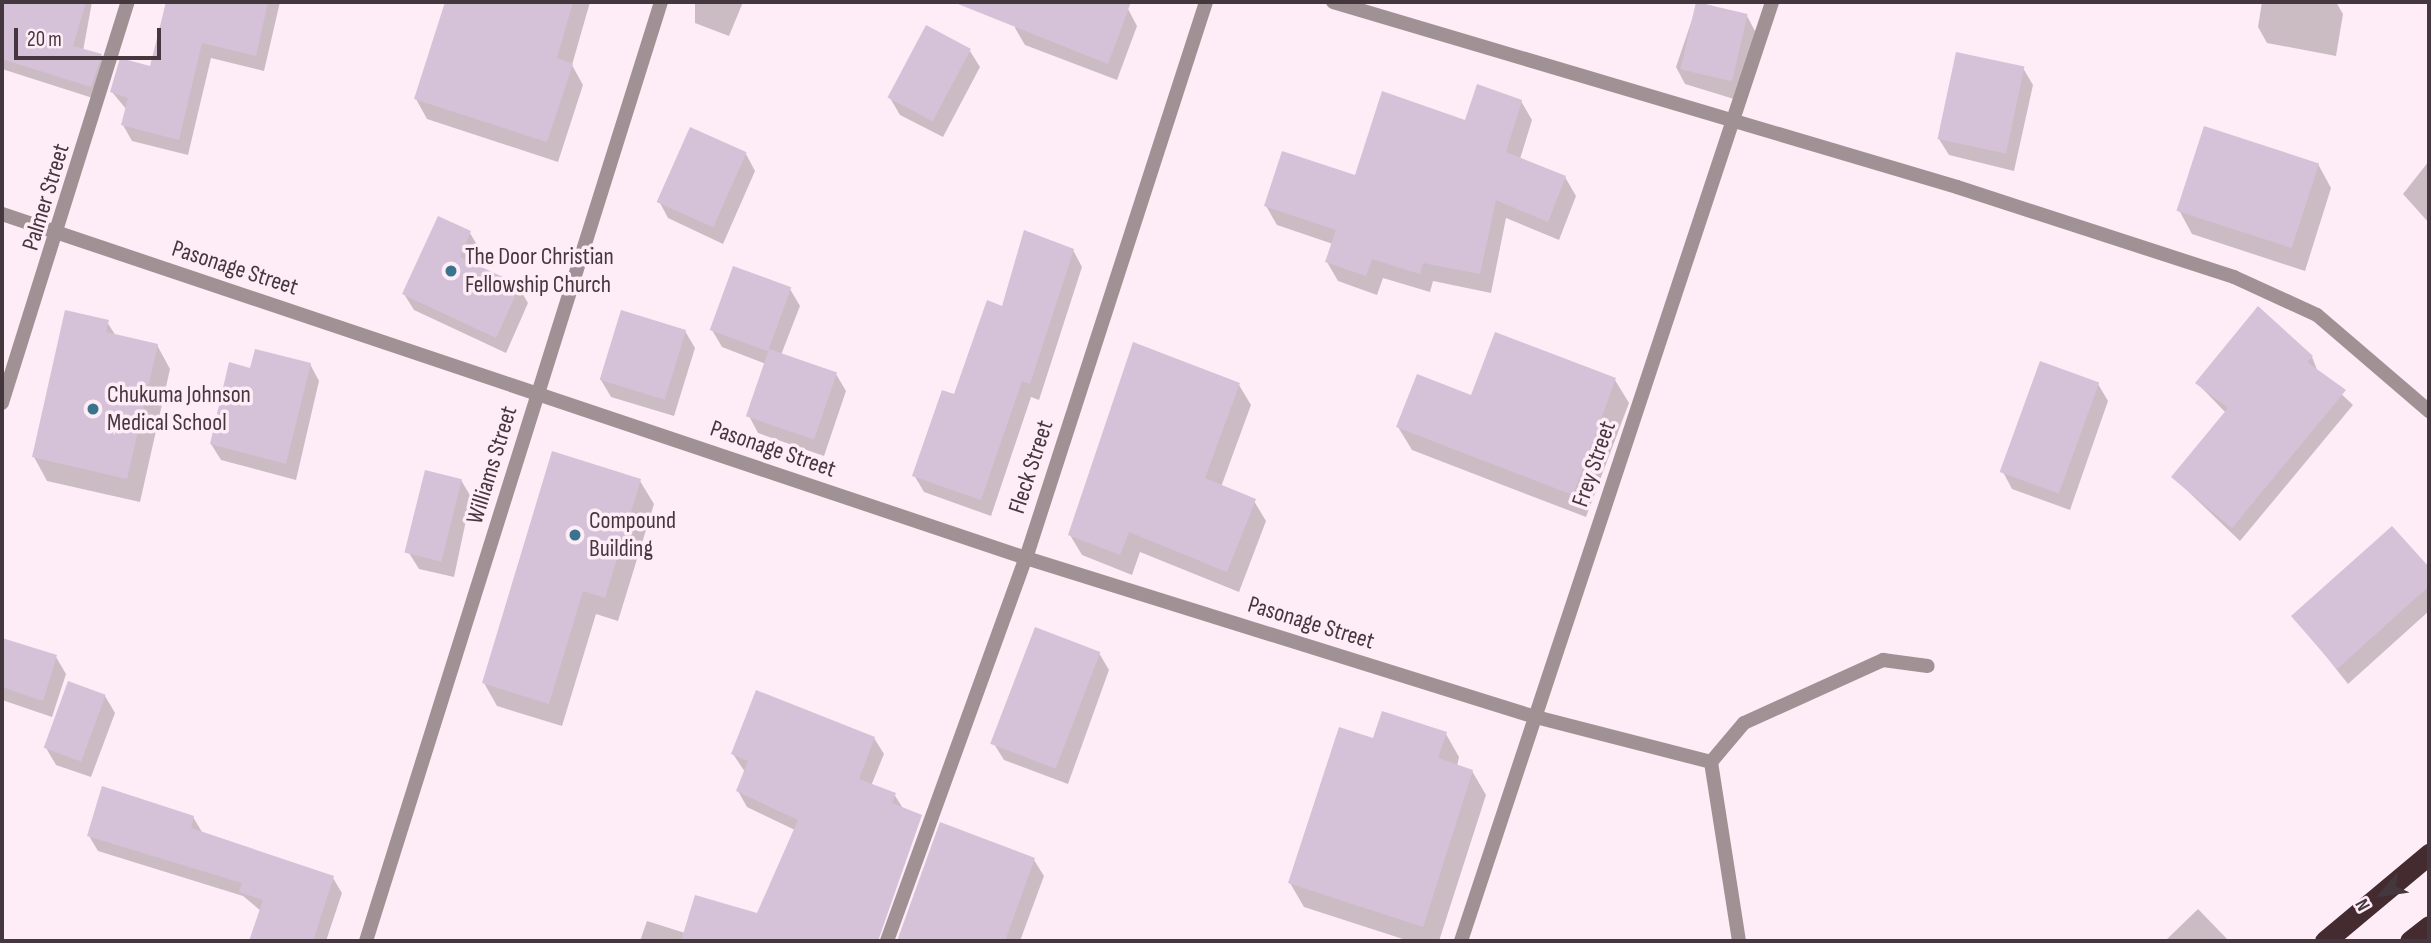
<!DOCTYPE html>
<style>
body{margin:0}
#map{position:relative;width:2431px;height:943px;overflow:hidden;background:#feecf6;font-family:"Sofia Sans Condensed",sans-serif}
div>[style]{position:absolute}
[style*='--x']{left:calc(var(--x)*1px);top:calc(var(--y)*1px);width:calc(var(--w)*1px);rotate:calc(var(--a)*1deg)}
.shadow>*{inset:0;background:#0003}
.building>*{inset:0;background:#d5c2d9;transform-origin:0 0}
.lane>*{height:14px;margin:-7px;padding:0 7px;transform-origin:7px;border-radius:7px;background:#a09294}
.street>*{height:14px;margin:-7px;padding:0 7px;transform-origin:7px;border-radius:7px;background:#a09294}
.highway>*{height:21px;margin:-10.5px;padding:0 10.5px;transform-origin:10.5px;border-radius:10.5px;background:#442b30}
.dots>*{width:19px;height:19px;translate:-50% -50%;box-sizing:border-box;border:4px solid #feecf6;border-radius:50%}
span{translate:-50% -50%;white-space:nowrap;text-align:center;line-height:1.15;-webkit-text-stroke:7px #feecf6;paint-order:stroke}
.street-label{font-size:24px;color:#44383e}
.poi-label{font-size:24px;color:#44383e}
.left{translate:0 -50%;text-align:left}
.frame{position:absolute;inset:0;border:4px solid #44383e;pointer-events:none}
.north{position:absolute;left:2347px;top:859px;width:70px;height:70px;-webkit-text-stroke:5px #feecf6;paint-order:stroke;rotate:241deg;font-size:19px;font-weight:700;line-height:28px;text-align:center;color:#44383e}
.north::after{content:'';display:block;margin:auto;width:24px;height:32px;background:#44383e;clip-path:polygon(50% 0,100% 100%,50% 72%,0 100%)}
.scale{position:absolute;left:14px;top:28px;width:147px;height:32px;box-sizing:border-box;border:4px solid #44383e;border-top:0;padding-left:9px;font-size:21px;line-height:24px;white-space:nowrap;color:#44383e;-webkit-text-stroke:5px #feecf6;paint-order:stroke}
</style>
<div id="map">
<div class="shadow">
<div style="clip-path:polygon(2px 2px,92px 2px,83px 51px,101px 55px,109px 69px,99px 100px,2px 69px)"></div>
<div style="clip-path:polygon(166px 2px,280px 2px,264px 71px,211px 58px,188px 155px,132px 141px,123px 125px,126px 109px,112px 92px,152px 68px)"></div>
<div style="clip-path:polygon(506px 2px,590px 2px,572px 65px,583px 85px,558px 162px,427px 119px,416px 99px,495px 40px)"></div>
<div style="clip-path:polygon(695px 2px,743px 2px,729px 36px,695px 23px)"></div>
<div style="clip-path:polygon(1025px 2px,1107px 2px,1128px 9px,1137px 26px,1117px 80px,1025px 45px,1015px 28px)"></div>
<div style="clip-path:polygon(1698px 2px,1747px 16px,1756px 33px,1734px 99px,1685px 84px,1676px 67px)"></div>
<div style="clip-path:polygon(2262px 2px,2336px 2px,2343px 14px,2336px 56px,2267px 43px,2258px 27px)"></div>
<div style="clip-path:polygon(970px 51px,980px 67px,943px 137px,900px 115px,890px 98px)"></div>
<div style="clip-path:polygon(2023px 68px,2033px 85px,2014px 171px,1949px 155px,1939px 139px)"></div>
<div style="clip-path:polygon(1521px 101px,1532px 120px,1520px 159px,1565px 177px,1576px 196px,1559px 240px,1506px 218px,1491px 293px,1433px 281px,1430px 292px,1383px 278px,1377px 295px,1338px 281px,1327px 262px,1333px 244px,1277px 225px,1266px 206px,1356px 177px)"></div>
<div style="clip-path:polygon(746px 154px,755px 171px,723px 244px,668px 218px,659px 201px)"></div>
<div style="clip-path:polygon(2429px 161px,2429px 223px,2403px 194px)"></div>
<div style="clip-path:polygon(2318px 164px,2331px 188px,2305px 271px,2192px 234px,2179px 210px)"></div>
<div style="clip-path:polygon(470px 233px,480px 250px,473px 265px,518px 286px,528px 303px,506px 353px,414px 310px,404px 294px)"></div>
<div style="clip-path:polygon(1073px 250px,1082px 267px,1039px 400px,1031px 397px,991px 516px,924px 492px,914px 475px,1003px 308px)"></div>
<div style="clip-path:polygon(790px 289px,800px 306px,781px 355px,836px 374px,846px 391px,824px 456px,758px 433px,749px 416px,766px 364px,722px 347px,712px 330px)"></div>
<div style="clip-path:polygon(107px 322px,116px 336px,157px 345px,170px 369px,140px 502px,47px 481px,34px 457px)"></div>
<div style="clip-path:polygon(685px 331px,695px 348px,674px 416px,611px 397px,601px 380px)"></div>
<div style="clip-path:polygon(2312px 357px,2318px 372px,2353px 405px,2240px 541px,2173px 477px,2226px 413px,2197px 383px)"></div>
<div style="clip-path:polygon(310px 364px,319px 381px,296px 480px,221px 460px,211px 444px,251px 370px)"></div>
<div style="clip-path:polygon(1615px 380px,1629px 403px,1586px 517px,1412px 450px,1398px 427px,1472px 398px)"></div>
<div style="clip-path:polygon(2098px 384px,2108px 401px,2070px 510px,2012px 489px,2003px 472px)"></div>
<div style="clip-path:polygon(1239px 385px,1251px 405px,1221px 487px,1254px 501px,1266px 521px,1239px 592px,1140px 552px,1132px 575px,1082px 555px,1070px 535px)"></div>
<div style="clip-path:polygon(461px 480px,471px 497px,454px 577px,419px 569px,409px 553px)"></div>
<div style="clip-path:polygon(640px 481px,654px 504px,618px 621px,596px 614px,562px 726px,497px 706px,484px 683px)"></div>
<div style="clip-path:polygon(2392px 528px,2429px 570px,2429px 611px,2348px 684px,2294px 616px)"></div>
<div style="clip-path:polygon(2px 639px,56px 657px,66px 674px,52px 717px,2px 700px)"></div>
<div style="clip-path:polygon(1099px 653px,1109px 670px,1068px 784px,1004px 760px,994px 744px)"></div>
<div style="clip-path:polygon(105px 696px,115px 713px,91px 777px,56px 765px,46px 748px)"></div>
<div style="clip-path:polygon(1446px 734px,1459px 757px,1457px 766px,1472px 771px,1486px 795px,1439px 941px,1409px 941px,1304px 907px,1290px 883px,1375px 740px)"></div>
<div style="clip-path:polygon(874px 738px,884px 754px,871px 786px,894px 794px,904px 810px,848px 941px,640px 941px,647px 921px,685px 933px,758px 915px,795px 830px,747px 807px,738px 791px,745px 772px,733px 754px)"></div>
<div style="clip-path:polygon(193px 817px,202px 832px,333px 878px,342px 893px,326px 941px,251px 941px,261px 911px,243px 896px,98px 851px,89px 836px)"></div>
<div style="clip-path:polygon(1034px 860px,1044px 876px,1020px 941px,900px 941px,902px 934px)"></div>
<div style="clip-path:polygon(2198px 909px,2229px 941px,2165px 941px)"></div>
</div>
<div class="building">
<div style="clip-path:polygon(2px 2px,86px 2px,73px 46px,102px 54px,91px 87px,2px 59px)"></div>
<div style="clip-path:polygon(166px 2px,268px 2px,256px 56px,202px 43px,179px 140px,121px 125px,128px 98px,110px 92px,120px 58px,150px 66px)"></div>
<div style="clip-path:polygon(445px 2px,573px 2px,557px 58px,573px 64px,547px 142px,414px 99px)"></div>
<div style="clip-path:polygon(953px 2px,1131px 2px,1108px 64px)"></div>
<div style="left:1696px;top:2px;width:53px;height:69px;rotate:13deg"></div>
<div style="left:926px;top:25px;width:51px;height:82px;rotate:28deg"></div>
<div style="left:1956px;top:52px;width:70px;height:89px;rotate:12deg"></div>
<div style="clip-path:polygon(1477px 84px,1522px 100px,1506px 152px,1566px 176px,1548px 222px,1496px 200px,1480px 274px,1423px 263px,1420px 274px,1372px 259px,1366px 276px,1325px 262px,1336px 230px,1264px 206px,1282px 151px,1355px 175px,1382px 91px,1465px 120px)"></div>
<div style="left:2204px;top:126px;width:121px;height:89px;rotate:18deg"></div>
<div style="left:690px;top:127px;width:62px;height:82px;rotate:24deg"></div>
<div style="clip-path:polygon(438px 216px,471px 231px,460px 257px,520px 285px,496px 338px,402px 294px)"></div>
<div style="clip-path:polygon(1024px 230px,1074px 249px,1030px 384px,1022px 381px,981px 500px,912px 476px,942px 390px,954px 394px,987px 300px,1002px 306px)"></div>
<div style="left:733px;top:266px;width:62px;height:68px;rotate:20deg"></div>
<div style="clip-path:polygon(2258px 306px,2313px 356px,2307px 362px,2346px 390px,2232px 528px,2171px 477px,2228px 408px,2195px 383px)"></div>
<div style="clip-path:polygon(65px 310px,109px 320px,106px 332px,158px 344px,127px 479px,32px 457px)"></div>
<div style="left:621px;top:310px;width:68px;height:73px;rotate:17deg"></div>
<div style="clip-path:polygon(1495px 332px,1616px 378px,1573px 495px,1396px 427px,1417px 374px,1471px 395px)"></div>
<div style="clip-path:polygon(1133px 342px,1240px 383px,1205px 478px,1256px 499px,1227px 572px,1129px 532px,1120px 555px,1068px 535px)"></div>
<div style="clip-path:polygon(255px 349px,311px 363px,286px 464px,210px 444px,229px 362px,250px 368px)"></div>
<div style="left:769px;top:349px;width:72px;height:71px;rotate:19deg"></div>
<div style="left:2040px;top:361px;width:63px;height:118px;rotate:20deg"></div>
<div style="clip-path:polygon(552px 451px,641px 479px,605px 598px,583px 591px,549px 704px,482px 683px)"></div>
<div style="left:425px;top:470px;width:38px;height:85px;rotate:14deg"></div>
<div style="clip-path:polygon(2392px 526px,2429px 567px,2429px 586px,2337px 669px,2291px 616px)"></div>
<div style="left:1035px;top:627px;width:70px;height:125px;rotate:21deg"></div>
<div style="clip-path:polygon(2px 638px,57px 655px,43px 701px,2px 687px)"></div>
<div style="left:68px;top:681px;width:40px;height:71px;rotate:20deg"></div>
<div style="clip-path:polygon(756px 690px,875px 737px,859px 779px,896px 793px,892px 803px,922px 815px,878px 941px,681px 941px,695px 895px,757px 913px,798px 820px,736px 791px,748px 761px,731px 754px)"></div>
<div style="clip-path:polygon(1382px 711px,1447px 732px,1438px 758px,1473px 770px,1423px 927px,1288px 883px,1339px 727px,1373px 738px)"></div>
<div style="clip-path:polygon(102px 786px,194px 816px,191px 828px,334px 876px,313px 941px,249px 941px,263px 900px,239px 892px,242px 883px,87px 836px)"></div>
<div style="clip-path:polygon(940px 822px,1035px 858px,1005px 941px,897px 941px)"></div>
</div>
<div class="lane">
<div style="--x:1532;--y:716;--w:185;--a:14.4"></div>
<div style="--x:1739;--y:941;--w:181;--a:-98.9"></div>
<div style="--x:1711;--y:762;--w:51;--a:-49.8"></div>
<div style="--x:1744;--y:723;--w:153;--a:-24.4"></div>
<div style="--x:1883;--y:660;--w:45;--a:7.6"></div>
</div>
<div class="street">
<div style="--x:1333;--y:2;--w:651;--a:16.51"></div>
<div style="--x:1957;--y:187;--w:291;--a:18"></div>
<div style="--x:2234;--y:277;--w:91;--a:24.6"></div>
<div style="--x:2317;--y:315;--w:148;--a:40.6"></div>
<div style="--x:2;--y:214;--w:1080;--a:18.57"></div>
<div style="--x:1026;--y:558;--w:530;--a:17.34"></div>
<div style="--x:2;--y:403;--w:420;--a:-72.6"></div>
<div style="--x:366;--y:941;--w:984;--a:-72.56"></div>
<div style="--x:887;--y:941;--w:407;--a:-70.1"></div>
<div style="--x:1026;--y:558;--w:584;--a:-72.06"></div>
<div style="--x:1461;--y:941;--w:989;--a:-71.67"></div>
</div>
<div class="highway">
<div style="--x:2325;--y:941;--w:136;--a:-39.9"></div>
<div style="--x:2410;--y:941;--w:24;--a:-38"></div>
</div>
<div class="dots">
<div style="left:451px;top:271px;background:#39738c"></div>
<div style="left:93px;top:409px;background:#39738c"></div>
<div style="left:575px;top:535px;background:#39738c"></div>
</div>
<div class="street-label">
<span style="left:46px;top:197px;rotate:-73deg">Palmer Street</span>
<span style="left:235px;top:268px;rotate:18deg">Pasonage Street</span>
<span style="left:773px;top:449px;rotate:19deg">Pasonage Street</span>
<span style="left:1594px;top:464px;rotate:-71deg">Frey Street</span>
<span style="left:492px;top:465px;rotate:-73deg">Williams Street</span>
<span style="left:1031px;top:467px;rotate:-72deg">Fleck Street</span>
<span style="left:1311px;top:623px;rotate:17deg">Pasonage Street</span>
</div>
<div class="poi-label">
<span class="left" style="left:465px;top:271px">The Door Christian<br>Fellowship Church</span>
<span class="left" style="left:107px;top:409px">Chukuma Johnson<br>Medical School</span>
<span class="left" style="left:589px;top:535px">Compound<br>Building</span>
</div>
<div class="frame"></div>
<div class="north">N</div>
<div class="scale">20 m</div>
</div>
